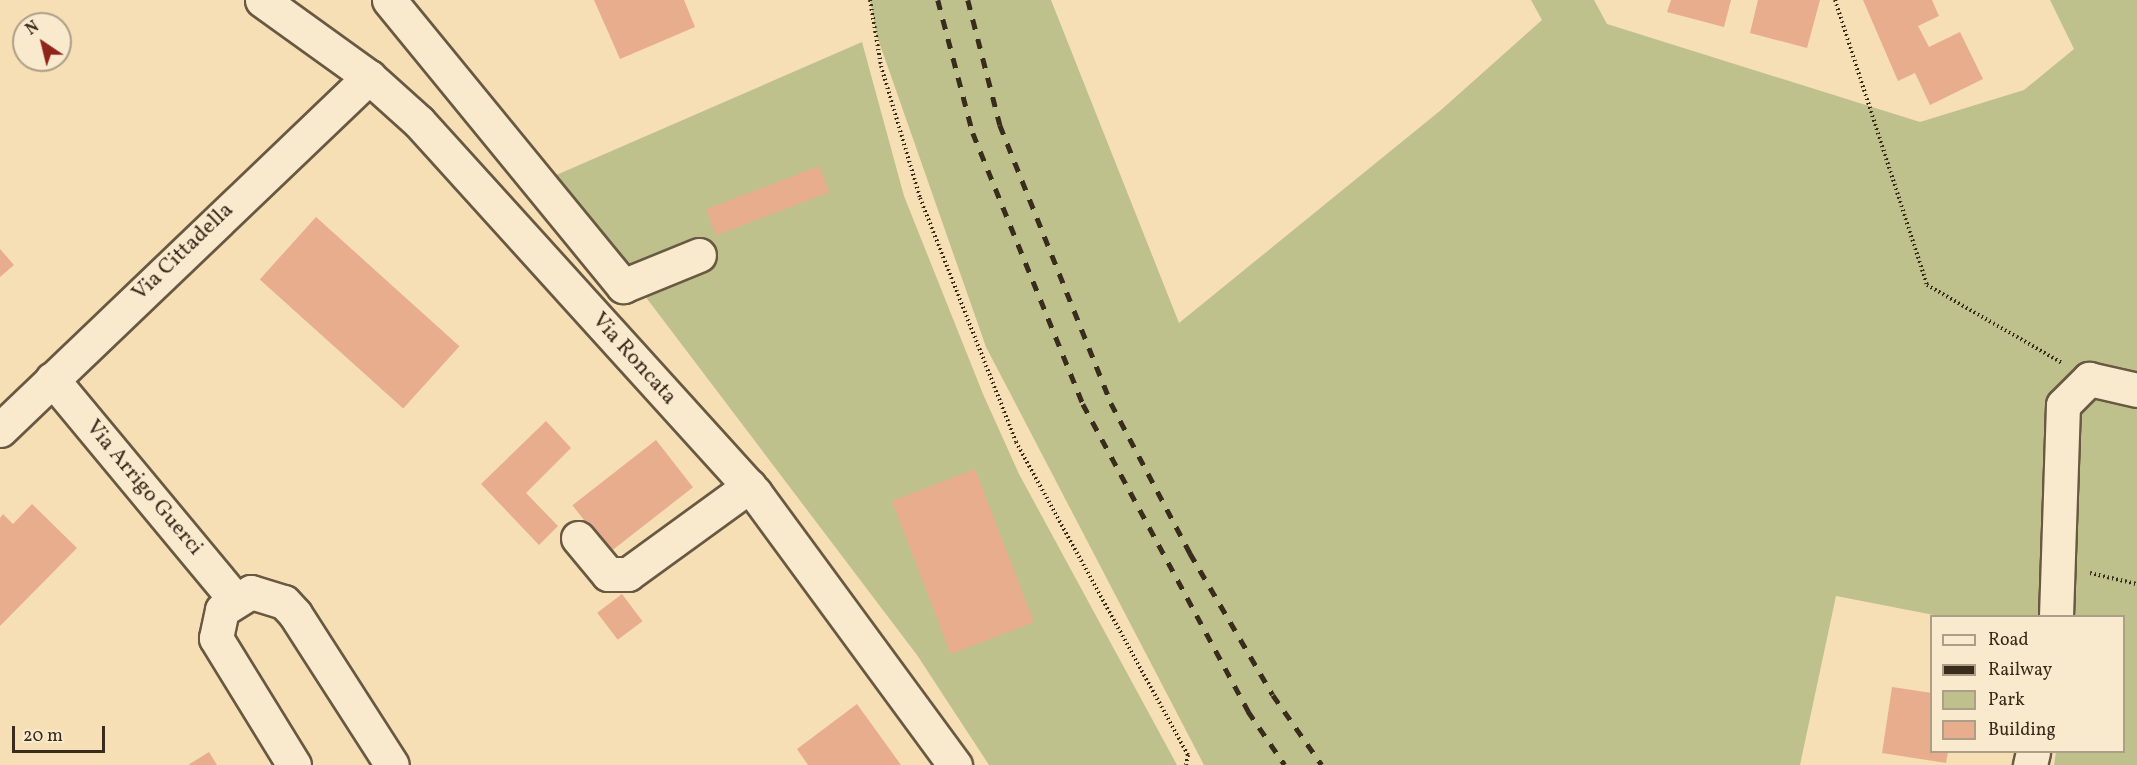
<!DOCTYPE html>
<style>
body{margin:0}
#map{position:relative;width:2137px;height:765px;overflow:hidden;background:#f6dfb4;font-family:Vollkorn,serif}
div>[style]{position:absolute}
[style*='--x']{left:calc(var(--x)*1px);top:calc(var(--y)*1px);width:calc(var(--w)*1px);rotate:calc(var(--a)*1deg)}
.green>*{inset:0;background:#bec18b}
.building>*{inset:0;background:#e8ad8c;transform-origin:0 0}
.path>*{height:4px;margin-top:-2px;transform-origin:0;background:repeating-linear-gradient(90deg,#3a2c1c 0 1.5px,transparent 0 4.5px)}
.roads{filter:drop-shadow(2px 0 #695942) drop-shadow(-2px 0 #695942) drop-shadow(0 2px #695942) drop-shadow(0 -2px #695942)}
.minor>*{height:33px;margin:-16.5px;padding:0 16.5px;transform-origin:16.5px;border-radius:16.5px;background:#f9eace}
.rail>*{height:4.5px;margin-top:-2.25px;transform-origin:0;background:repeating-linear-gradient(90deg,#3a2c1c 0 10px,transparent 0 20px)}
span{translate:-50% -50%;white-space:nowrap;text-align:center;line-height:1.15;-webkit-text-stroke:5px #f9eace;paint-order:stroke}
.street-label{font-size:22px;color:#3a2c1c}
.legend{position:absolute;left:1930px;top:615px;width:195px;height:138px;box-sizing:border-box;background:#f9eace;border:2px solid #ad9e87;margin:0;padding:8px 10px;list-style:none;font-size:18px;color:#3a2c1c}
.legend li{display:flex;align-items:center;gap:12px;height:30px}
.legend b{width:30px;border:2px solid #ad9e87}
.north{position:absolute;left:12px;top:12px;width:60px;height:60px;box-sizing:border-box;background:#f9eace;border:2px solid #ad9e87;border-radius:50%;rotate:325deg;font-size:16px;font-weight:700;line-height:24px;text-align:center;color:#3a2c1c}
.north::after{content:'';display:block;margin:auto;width:21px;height:27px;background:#8f2418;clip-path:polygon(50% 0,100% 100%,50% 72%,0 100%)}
.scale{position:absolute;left:12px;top:726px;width:93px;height:27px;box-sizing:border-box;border:3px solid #3a2c1c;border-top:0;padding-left:8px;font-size:18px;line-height:21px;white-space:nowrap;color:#3a2c1c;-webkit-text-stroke:4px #f9eace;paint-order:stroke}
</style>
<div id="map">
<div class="green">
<div style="clip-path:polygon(870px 0,1051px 0,1179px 323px,1441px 110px,1542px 20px,1531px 0,1594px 0,1607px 24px,1920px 122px,2024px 90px,2074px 49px,2050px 0,2137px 0,2137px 765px,2054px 765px,2056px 752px,2124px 752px,2124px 616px,1939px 616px,1836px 596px,1800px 765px,1204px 765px,986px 347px,877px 36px)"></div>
<div style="clip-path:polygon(862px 42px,904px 196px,983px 394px,1019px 474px,1177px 765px,989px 765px,917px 655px,554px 176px)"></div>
</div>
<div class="building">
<div style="clip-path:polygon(594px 0,684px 0,695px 27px,620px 59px)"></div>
<div style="clip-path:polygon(1671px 0,1731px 0,1724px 27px,1667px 12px)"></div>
<div style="clip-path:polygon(1758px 0,1820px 0,1807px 48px,1750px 33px)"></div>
<div style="clip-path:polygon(1863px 0,1932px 0,1939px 16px,1918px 26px,1929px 47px,1960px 32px,1983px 79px,1930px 105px,1915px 73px,1898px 81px)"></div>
<div style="left:819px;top:166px;width:28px;height:121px;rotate:69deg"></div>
<div style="left:316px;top:217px;width:193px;height:84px;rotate:42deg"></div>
<div style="clip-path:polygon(0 249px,14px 265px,0 277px)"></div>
<div style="clip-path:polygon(546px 421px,571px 448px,526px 493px,558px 526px,539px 545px,481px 484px)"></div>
<div style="left:656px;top:440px;width:60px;height:106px;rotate:52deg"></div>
<div style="left:975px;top:469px;width:164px;height:89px;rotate:69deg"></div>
<div style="clip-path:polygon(32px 504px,77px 548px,0 626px,0 518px,3px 514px,13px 524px)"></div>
<div style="left:622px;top:594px;width:34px;height:31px;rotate:53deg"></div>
<div style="clip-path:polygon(1892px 687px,1932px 693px,1932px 752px,1948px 752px,1946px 763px,1882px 753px)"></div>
<div style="clip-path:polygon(857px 704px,901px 765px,808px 765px,797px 749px)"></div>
<div style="clip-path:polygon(209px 752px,217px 765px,188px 765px)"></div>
</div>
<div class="path">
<div style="--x:870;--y:0;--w:67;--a:80.5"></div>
<div style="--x:881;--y:66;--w:138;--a:73.5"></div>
<div style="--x:920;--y:198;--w:262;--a:68.5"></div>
<div style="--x:1016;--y:442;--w:357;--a:61.2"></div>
<div style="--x:1188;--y:755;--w:10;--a:101"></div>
<div style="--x:1835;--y:0;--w:299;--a:72.1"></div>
<div style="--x:1927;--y:285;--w:156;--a:30"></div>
<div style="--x:2090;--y:573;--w:48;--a:13.2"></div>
</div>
<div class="roads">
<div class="minor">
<div style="--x:262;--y:0;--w:132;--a:35.7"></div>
<div style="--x:369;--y:77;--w:67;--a:42"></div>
<div style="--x:419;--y:122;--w:501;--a:47.83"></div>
<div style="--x:755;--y:493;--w:338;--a:53.7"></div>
<div style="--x:389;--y:0;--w:370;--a:50.7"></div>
<div style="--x:623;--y:286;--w:82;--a:-22.2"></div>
<div style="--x:52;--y:379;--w:285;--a:50.3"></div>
<div style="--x:0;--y:430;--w:511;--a:-43.73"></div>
<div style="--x:578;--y:538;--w:47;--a:50.2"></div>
<div style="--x:608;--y:574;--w:20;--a:0"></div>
<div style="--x:628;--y:574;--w:150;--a:-36"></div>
<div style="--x:2056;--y:616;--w:211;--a:-88.1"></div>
<div style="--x:2063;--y:405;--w:37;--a:-45"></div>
<div style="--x:2089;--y:379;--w:49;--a:12.9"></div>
<div style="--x:294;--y:765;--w:149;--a:-121.6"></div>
<div style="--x:216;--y:638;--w:29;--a:-78"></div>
<div style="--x:222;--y:610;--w:34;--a:-32"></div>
<div style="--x:251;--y:592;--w:34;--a:17"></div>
<div style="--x:284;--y:602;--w:16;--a:47"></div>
<div style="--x:295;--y:614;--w:179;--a:57.3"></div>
<div style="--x:2030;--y:765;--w:13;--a:-77"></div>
</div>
</div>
<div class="rail">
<div style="--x:938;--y:0;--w:138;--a:75.3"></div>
<div style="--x:973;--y:133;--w:292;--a:67.9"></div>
<div style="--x:1083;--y:404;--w:349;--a:61.7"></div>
<div style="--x:1248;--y:711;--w:65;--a:55.6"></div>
<div style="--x:968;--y:0;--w:129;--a:75.6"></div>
<div style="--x:1000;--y:125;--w:299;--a:68.2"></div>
<div style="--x:1111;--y:403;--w:170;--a:62.2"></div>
<div style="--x:1190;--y:553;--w:164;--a:59.7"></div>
<div style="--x:1273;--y:695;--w:85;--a:55"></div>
</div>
<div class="street-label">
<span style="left:183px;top:252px;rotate:-44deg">Via Cittadella</span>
<span style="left:634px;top:359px;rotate:48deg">Via Roncata</span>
<span style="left:144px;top:488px;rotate:50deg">Via Arrigo Guerci</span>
</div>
<ul class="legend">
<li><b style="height:8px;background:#f9eace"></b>Road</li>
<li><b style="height:8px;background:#3a2c1c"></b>Railway</li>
<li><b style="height:16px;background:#bec18b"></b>Park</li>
<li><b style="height:16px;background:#e8ad8c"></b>Building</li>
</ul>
<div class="north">N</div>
<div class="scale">20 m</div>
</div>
